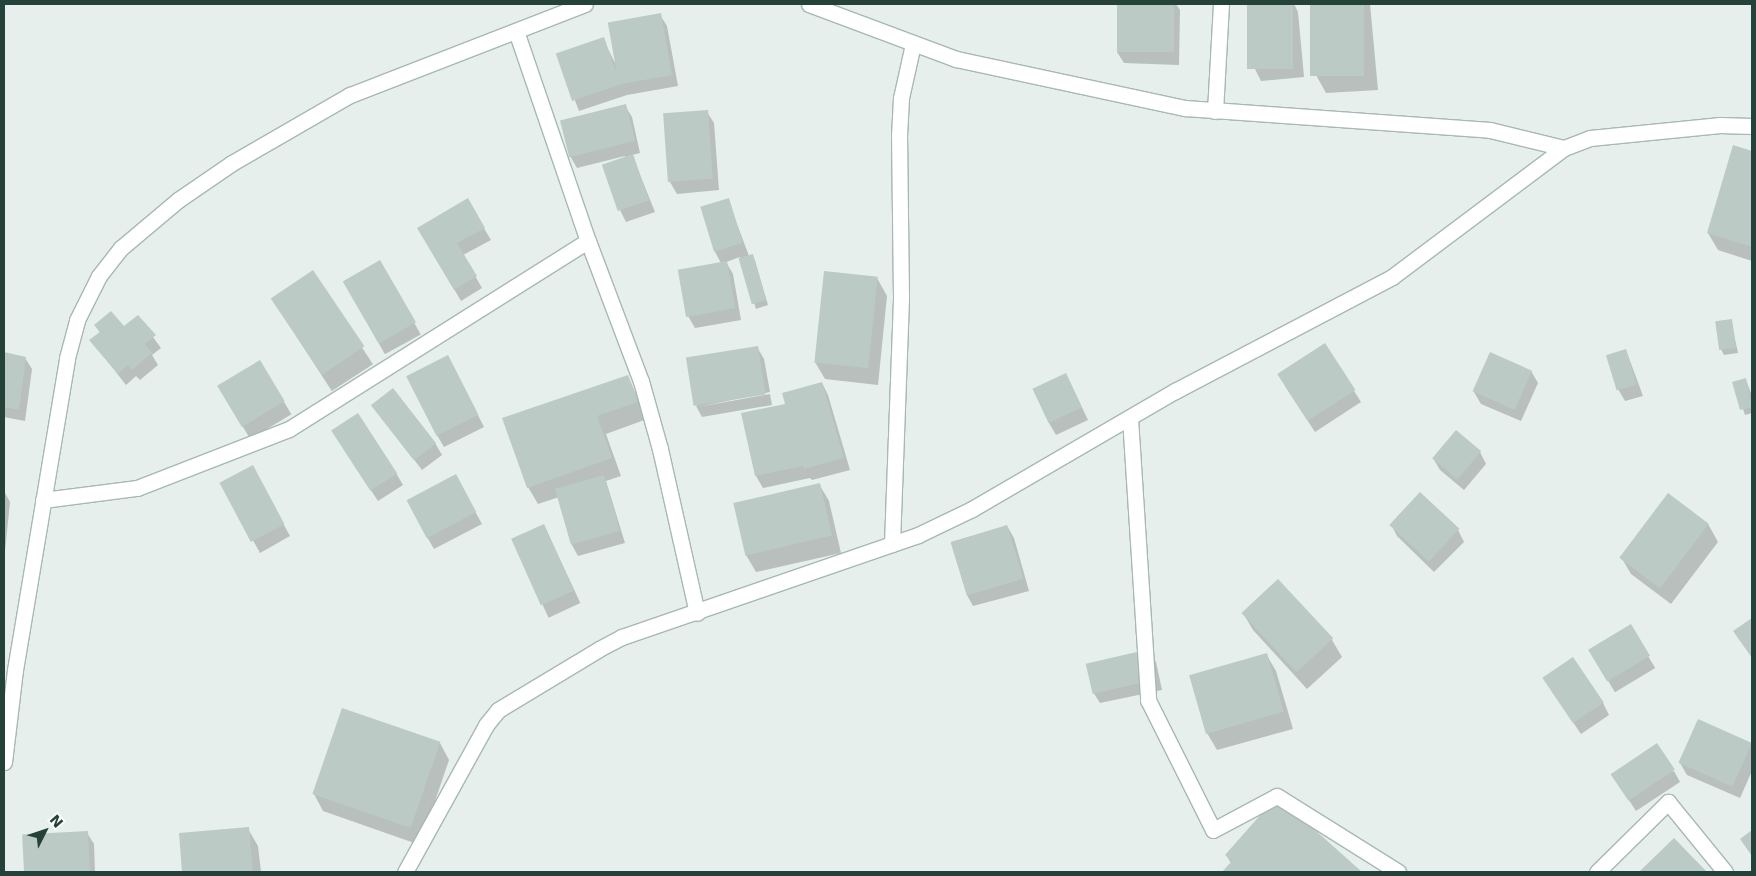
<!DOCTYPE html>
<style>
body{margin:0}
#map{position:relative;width:1756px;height:876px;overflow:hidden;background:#e6efeb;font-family:"DejaVu Sans",sans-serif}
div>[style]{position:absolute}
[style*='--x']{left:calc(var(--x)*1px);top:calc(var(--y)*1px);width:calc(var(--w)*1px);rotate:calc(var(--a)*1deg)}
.shadow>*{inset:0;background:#0003;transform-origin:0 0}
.building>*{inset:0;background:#bbcac4;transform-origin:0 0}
.roads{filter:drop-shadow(1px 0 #a8b8b2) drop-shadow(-1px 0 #a8b8b2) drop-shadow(0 1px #a8b8b2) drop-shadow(0 -1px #a8b8b2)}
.street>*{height:15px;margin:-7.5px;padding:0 7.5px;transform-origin:7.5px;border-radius:7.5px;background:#fff}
span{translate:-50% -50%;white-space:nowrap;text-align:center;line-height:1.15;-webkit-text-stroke:4.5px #f7fbf9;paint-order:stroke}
.frame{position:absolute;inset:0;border:5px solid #24423a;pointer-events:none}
.north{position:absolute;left:20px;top:806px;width:50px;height:50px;-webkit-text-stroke:4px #f7fbf9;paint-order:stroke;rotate:49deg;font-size:14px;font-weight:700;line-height:20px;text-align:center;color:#24423a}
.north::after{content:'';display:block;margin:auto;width:18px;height:22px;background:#24423a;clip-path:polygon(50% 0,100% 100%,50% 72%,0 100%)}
</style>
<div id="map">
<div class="shadow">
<div style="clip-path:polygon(1118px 4px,1176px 4px,1180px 10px,1179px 65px,1124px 63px,1117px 52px)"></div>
<div style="clip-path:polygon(1248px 4px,1294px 4px,1298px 12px,1304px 77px,1261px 81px,1255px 69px)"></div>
<div style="clip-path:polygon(1311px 4px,1370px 4px,1378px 90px,1326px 93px,1316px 75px)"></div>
<div style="clip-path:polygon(660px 15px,667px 26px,678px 86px,627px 95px,579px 111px,557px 54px,603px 39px,618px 69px)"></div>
<div style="clip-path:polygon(625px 106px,632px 117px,640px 153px,632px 155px,655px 212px,626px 222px,620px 210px,625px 156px,577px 168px,570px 156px)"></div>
<div style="clip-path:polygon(707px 112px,714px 123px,719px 190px,677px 194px,670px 182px)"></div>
<div style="clip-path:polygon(1733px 147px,1752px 153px,1752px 261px,1718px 250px,1708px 233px)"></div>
<div style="clip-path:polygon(467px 200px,491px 240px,463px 255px,482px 288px,461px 301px,419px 228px)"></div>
<div style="clip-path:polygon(728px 200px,749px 256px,752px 255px,755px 261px,768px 305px,756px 309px,740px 257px,726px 262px,733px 274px,741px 320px,695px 328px,688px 316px,721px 263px,715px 252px)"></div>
<div style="left:380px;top:261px;width:84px;height:41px;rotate:61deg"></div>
<div style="left:313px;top:272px;width:110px;height:49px;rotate:57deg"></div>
<div style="clip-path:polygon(825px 272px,877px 278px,887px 296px,878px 385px,825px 379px,815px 362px)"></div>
<div style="clip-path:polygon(138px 317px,161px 348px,152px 355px,158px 365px,140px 380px,136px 376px,126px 385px,91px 340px,100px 333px,96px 326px,124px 328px)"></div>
<div style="clip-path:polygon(1731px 321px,1738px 353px,1724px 355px,1721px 349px)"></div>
<div style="clip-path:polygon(1325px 345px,1361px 402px,1315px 432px,1285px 386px)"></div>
<div style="clip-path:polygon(757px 347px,764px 359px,770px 392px,698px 407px,770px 394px,772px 405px,702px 417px,696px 406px)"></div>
<div style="clip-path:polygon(1626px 350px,1643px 396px,1625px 401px,1618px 389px)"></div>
<div style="clip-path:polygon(4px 353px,25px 358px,32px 369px,25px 421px,4px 417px)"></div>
<div style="clip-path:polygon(448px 356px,484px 427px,444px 447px,437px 435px)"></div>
<div style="left:260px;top:362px;width:61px;height:48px;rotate:59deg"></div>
<div style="clip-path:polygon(1531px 371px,1538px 383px,1521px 421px,1481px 404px,1474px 392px)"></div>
<div style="clip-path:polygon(1066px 374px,1088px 420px,1056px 435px,1049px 423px)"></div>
<div style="clip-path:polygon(628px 376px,647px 419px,606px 434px,621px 476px,606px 481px,625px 543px,578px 556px,572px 545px,559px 497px,538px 504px,528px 487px)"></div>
<div style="clip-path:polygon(1746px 380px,1752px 396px,1752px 413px,1745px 415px,1734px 383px)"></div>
<div style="clip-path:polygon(822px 383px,828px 395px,850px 470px,812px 480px,810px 478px,763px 488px,756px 476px,743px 414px,787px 405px)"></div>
<div style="clip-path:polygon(373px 406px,435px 443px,442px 455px,422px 470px)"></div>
<div style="clip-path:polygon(340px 443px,396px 473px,403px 485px,378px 501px)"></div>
<div style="clip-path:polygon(1480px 452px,1486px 464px,1464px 490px,1440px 470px,1433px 458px)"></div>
<div style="clip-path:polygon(259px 479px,290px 536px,260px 553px,222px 483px)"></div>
<div style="clip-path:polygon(819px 484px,829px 501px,841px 553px,756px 572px,746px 555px)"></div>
<div style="clip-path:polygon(462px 487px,482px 524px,434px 549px,427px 537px)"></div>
<div style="clip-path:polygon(4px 491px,10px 502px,4px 561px)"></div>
<div style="clip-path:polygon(1391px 524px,1458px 530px,1464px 542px,1434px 572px,1397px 536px)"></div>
<div style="clip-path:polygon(1708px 524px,1718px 542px,1671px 604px,1631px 574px,1621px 557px)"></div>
<div style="left:544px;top:525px;width:86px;height:35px;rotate:65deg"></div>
<div style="clip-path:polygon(1007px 526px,1014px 538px,1029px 591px,973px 606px,967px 595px,951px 542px)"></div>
<div style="clip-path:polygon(1278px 581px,1332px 640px,1342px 657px,1307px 689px,1253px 630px,1243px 613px)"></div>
<div style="left:1630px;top:626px;width:49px;height:47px;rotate:59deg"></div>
<div style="clip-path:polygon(1149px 651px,1156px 662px,1162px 690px,1100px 703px,1093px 692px)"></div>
<div style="clip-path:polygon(1266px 654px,1276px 671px,1293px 729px,1217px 750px,1207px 733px)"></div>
<div style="clip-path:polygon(1551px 690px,1603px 703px,1609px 715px,1581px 734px)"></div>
<div style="clip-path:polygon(1698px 721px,1752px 744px,1752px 771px,1740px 798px,1687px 775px,1680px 763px)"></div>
<div style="clip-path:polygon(440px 743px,449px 760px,420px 845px,323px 811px,314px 794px)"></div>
<div style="clip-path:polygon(1674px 771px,1680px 782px,1636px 811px,1619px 785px)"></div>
<div style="clip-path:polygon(1277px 798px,1360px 872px,1223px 872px,1231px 863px,1226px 855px)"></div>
<div style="clip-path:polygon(248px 829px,258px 846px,261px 872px,183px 872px,180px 834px)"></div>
<div style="clip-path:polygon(1752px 831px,1752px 856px,1741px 840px)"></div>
<div style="clip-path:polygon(87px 833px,94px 844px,95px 872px,25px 872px,23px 836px)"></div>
<div style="clip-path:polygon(1674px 840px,1705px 872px,1642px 872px,1641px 871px)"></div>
</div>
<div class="building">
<div style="left:1117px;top:4px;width:57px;height:48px"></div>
<div style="left:1247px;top:4px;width:46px;height:65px"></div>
<div style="left:1310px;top:4px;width:54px;height:72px"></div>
<div style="left:661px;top:13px;width:63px;height:54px;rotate:80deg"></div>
<div style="left:604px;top:37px;width:50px;height:51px;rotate:71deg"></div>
<div style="left:626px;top:104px;width:38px;height:68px;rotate:76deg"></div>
<div style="left:708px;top:110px;width:69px;height:45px;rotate:86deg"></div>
<div style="clip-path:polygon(1733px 145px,1752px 151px,1752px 247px,1707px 233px)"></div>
<div style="left:633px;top:154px;width:49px;height:33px;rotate:71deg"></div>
<div style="clip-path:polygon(468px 198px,485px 228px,457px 243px,477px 276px,454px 290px,417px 228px)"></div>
<div style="left:729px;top:198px;width:47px;height:30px;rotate:73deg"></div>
<div style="left:753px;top:254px;width:48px;height:15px;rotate:74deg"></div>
<div style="left:380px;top:260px;width:72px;height:43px;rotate:60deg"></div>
<div style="left:727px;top:261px;width:48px;height:50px;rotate:80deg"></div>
<div style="left:313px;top:270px;width:92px;height:51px;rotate:56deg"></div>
<div style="left:824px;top:271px;width:54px;height:92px;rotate:6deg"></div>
<div style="clip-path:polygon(111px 311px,124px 326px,138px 315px,156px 335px,145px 344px,152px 353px,132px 370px,128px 365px,118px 374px,89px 340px,100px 332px,94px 325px)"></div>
<div style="left:1732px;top:319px;width:29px;height:17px;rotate:82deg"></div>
<div style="left:1325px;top:343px;width:56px;height:57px;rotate:57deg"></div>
<div style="left:758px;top:346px;width:49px;height:73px;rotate:81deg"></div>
<div style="left:1626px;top:349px;width:37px;height:21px;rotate:73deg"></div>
<div style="clip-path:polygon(4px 352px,26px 357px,19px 410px,4px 407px)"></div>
<div style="left:1490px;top:352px;width:46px;height:43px;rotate:24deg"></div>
<div style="left:448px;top:355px;width:67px;height:47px;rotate:63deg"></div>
<div style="left:260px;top:360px;width:48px;height:50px;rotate:59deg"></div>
<div style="left:1066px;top:373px;width:38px;height:37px;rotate:65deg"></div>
<div style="clip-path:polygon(628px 375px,638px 402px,597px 416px,612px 458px,527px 488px,502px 418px)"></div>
<div style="clip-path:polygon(1746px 378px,1752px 407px,1740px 410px,1732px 382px)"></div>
<div style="clip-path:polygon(822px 382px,844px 458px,804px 469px,803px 466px,755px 476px,741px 413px,785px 404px,782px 393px)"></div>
<div style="left:393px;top:388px;width:70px;height:28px;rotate:52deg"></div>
<div style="left:358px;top:413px;width:72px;height:32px;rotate:57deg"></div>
<div style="left:1456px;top:430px;width:33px;height:37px;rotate:40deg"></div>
<div style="left:253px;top:465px;width:67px;height:38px;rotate:62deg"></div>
<div style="left:456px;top:474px;width:43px;height:56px;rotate:62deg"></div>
<div style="left:604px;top:475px;width:58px;height:51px;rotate:74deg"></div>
<div style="left:820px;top:483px;width:54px;height:89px;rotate:77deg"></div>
<div style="left:1420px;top:492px;width:54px;height:45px;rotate:43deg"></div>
<div style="left:1668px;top:493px;width:51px;height:81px;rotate:37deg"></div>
<div style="left:544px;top:524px;width:73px;height:36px;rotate:66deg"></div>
<div style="left:1007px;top:525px;width:56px;height:59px;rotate:73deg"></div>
<div style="left:1278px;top:579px;width:81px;height:50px;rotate:47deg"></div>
<div style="clip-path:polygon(1752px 618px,1752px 658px,1733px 631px)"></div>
<div style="left:1631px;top:624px;width:37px;height:50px;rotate:59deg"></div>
<div style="left:1150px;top:649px;width:31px;height:66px;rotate:77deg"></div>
<div style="left:1267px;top:653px;width:61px;height:81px;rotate:74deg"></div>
<div style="left:1573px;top:657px;width:55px;height:37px;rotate:56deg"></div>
<div style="left:342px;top:708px;width:104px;height:91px;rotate:19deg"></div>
<div style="left:1698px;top:719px;width:59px;height:48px;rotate:24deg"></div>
<div style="left:1657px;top:743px;width:32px;height:56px;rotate:56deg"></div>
<div style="clip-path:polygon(1277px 796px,1362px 872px,1222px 872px,1232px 861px,1225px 855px)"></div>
<div style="clip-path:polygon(249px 827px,253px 872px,182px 872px,179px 833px)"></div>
<div style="clip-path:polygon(1752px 830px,1752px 855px,1740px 839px)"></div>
<div style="left:88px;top:831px;width:41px;height:66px;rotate:87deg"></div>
<div style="clip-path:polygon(1674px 838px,1707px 872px,1641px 872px,1640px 871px)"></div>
</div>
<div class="roads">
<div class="street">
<div style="--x:809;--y:4;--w:157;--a:20.5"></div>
<div style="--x:956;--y:59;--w:234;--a:12.1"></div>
<div style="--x:1185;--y:108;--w:306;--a:4.1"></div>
<div style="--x:1490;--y:130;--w:76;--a:13.7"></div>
<div style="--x:516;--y:31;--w:222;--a:71.1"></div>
<div style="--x:588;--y:241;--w:150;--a:69.3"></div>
<div style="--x:641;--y:381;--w:71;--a:74.4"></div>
<div style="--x:660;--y:449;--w:168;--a:77.3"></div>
<div style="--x:1215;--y:111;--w:107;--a:-86.8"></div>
<div style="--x:1130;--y:418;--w:283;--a:86.3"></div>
<div style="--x:1148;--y:700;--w:145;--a:63.4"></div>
<div style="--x:1213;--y:830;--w:72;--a:-28"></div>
<div style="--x:1277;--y:796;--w:143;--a:32.1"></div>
<div style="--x:43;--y:500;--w:95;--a:-7.3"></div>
<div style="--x:137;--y:488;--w:163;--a:-21.2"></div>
<div style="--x:289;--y:429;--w:353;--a:-32.2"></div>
<div style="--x:892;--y:544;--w:247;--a:-87.9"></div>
<div style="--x:901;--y:297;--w:161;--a:-90.7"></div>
<div style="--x:899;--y:136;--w:38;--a:-87"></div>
<div style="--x:901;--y:98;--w:55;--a:-77.5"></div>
<div style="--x:4;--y:762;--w:93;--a:-83.2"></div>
<div style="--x:15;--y:670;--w:316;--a:-80.5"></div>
<div style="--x:67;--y:358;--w:39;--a:-75"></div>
<div style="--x:77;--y:320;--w:49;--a:-63.4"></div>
<div style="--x:99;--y:276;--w:36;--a:-52"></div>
<div style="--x:121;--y:248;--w:75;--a:-40.1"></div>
<div style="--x:178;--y:200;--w:65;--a:-34.4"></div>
<div style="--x:232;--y:163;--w:136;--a:-30"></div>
<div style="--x:350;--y:95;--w:252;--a:-21.2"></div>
<div style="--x:405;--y:872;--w:168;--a:-61.1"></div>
<div style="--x:486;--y:725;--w:19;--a:-51"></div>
<div style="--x:498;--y:710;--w:118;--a:-31.1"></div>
<div style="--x:599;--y:649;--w:26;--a:-28"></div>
<div style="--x:622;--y:637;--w:313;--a:-19"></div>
<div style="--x:918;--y:535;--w:60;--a:-25.7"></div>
<div style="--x:972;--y:509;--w:235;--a:-30.2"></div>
<div style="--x:1175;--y:391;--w:245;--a:-27.7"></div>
<div style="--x:1392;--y:277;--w:215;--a:-36.9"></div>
<div style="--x:1564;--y:148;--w:28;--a:-21"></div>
<div style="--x:1590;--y:138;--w:131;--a:-5.7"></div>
<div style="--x:1720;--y:125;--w:32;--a:2"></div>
<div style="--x:1597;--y:872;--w:100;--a:-44.6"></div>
<div style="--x:1668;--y:802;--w:90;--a:50.8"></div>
</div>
</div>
<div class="frame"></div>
<div class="north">N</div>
</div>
